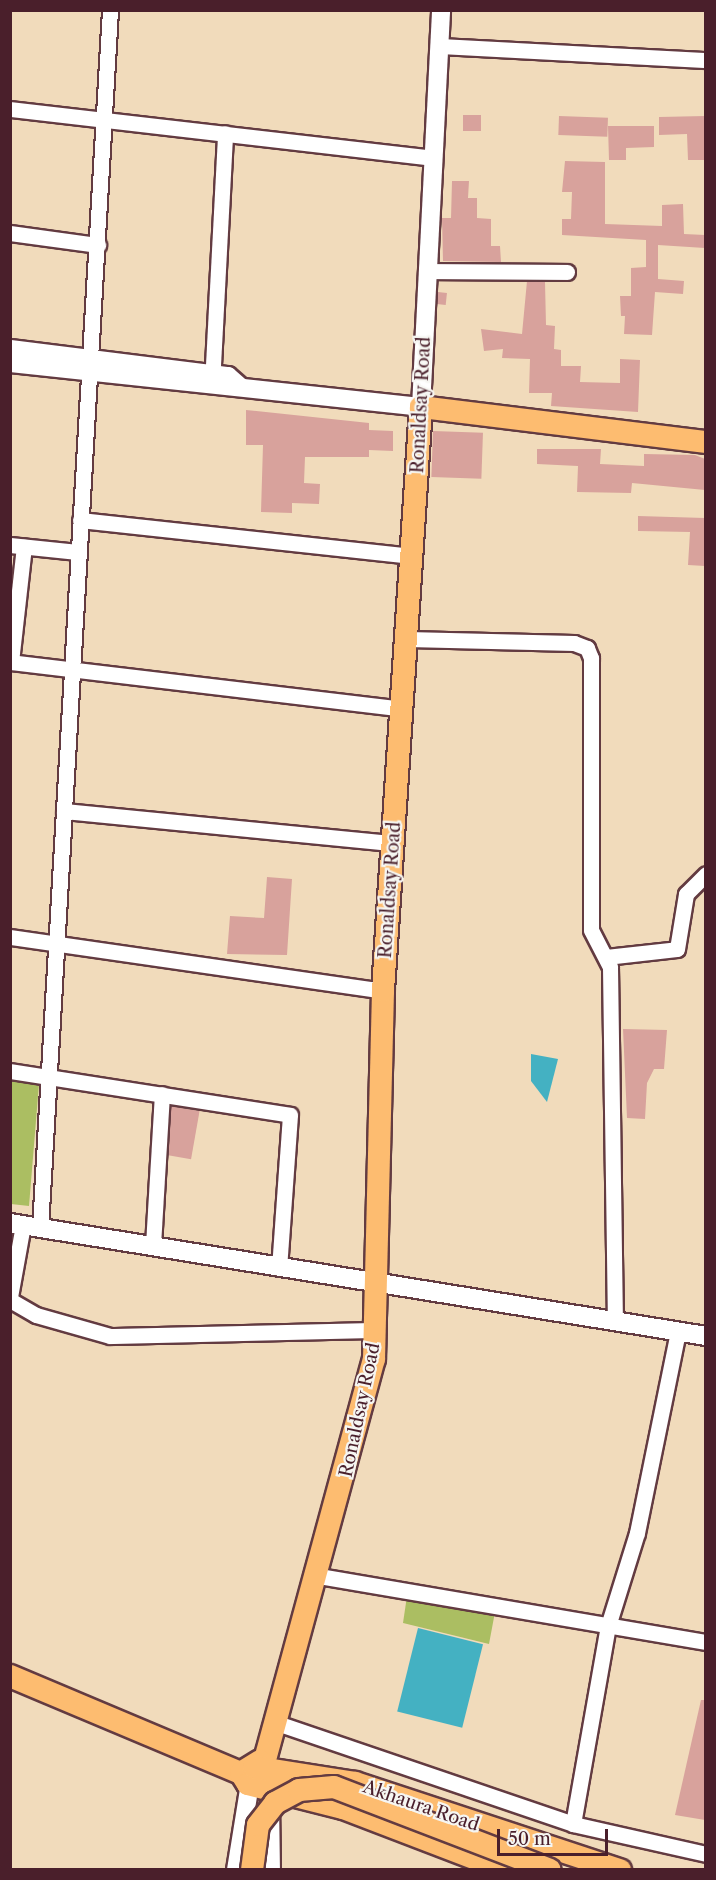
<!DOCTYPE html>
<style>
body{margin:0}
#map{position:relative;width:716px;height:1880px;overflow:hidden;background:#f1dbbb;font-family:"Libre Caslon Text",serif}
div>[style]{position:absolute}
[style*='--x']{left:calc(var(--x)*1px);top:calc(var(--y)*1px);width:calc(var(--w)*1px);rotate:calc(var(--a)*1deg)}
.green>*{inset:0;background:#abbe62}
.water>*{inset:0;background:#44b1c2;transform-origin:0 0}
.building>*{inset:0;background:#d8a29c;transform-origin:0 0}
.roads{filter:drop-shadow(2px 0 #633b41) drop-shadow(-2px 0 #633b41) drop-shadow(0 2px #633b41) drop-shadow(0 -2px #633b41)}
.minor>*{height:15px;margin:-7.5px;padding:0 7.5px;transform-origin:7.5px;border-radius:7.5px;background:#fff}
.tertiary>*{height:18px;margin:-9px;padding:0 9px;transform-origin:9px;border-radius:9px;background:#fff}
.primary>*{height:22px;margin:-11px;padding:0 11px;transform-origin:11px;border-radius:11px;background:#fdbc70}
.bridges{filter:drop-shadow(2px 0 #633b41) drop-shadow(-2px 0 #633b41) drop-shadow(0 2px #633b41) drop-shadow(0 -2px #633b41)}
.primary-bridge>*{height:22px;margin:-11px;padding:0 11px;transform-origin:11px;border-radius:11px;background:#fdbc70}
span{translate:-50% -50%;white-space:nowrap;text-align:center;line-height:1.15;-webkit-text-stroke:4.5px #f6f6f2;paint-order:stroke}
.street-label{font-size:18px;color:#4a1f2b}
.frame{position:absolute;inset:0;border:12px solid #4a1f2b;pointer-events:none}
.scale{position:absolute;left:497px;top:1829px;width:111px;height:27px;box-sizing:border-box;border:3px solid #4a1f2b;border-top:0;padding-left:8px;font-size:18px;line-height:21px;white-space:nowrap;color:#4a1f2b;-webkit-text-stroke:4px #f6f6f2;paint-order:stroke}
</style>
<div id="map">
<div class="green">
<div style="clip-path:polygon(11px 1079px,39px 1084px,29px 1206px,11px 1204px)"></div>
<div style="clip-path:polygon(407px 1596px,495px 1612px,489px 1644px,403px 1623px)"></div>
</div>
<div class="water">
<div style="clip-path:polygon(531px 1054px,558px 1059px,547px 1102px,531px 1081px)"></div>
<div style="left:418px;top:1628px;width:67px;height:86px;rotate:14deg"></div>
</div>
<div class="building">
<div style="left:463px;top:115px;width:18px;height:16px"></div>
<div style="left:559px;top:116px;width:49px;height:19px;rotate:2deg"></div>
<div style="clip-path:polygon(705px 116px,705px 160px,688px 160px,687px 134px,659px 135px,659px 117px)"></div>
<div style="clip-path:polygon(608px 126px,654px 126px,654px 147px,626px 148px,626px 160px,609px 160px)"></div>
<div style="clip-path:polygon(565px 161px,605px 162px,605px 224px,662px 226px,662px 205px,683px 204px,684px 234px,705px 235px,705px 248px,658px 245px,658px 279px,684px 281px,683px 294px,655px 292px,652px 335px,624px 334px,625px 316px,621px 316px,620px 296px,631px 296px,631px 268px,646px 267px,646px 240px,562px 235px,562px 219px,571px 219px,572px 192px,562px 192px)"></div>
<div style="clip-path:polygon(452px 181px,469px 181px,468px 198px,477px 198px,477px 218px,491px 219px,491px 246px,500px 246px,501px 262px,443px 261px,442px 218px,451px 218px)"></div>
<div style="clip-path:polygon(527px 281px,545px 282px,546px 325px,555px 326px,554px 349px,561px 350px,561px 366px,581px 366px,580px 382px,620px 383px,620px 359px,640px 360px,638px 412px,551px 406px,552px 393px,529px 393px,530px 359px,502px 358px,503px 349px,484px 351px,481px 329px,522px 334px)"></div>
<div style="left:438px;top:292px;width:9px;height:12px;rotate:6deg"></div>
<div style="clip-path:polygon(246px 410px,369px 423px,369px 430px,393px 431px,393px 451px,369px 450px,369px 457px,305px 457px,304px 483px,320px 484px,319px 504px,292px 503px,292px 513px,261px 512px,263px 445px,246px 445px)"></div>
<div style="left:433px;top:431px;width:50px;height:46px;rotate:2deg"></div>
<div style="clip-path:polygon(537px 449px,601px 449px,600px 464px,644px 466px,644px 454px,695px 455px,705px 459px,705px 490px,632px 483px,631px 493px,577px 492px,578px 466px,537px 464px)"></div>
<div style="clip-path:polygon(638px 516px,705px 518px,705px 566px,688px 565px,690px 532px,638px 531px)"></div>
<div style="clip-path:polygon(267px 877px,292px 879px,287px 955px,227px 954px,230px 916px,264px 918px)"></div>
<div style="clip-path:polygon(623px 1029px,667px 1030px,664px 1069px,654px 1069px,647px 1083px,645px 1119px,627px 1118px)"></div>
<div style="left:171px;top:1106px;width:29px;height:49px;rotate:10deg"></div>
<div style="clip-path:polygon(701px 1700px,705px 1700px,705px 1820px,675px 1815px)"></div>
</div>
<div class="roads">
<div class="minor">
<div style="--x:438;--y:46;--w:268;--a:3"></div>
<div style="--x:10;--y:109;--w:426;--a:6.6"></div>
<div style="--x:10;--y:233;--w:89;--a:7.8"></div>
<div style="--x:427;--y:271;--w:140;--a:0.4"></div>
<div style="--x:10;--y:347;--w:220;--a:7.1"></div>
<div style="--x:228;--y:374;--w:20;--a:41"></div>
<div style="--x:212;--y:384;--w:251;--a:-87"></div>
<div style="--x:80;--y:520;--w:334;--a:6.2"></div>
<div style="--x:10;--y:545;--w:68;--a:5.9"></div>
<div style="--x:407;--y:639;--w:167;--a:1.4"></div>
<div style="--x:574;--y:643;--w:14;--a:21"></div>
<div style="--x:587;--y:648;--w:11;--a:68"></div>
<div style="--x:591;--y:658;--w:272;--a:90"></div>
<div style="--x:591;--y:930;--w:42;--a:62.8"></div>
<div style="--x:610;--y:967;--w:355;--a:89.2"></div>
<div style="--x:10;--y:662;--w:395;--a:6.8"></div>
<div style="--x:11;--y:662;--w:116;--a:-83.6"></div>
<div style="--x:64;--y:811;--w:331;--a:5.6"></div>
<div style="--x:10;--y:937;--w:377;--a:8.2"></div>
<div style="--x:606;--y:957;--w:71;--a:-6.4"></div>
<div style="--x:677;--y:949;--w:56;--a:-80.7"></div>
<div style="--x:686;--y:894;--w:28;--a:-45"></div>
<div style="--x:10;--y:1071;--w:283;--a:8.9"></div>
<div style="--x:290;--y:1115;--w:153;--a:94.1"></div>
<div style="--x:40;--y:1228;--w:1220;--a:-86.71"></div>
<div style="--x:153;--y:1245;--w:151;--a:-86.6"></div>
<div style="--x:10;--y:1297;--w:73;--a:-79.8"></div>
<div style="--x:10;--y:1300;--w:30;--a:30"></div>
<div style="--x:36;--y:1315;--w:77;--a:15.8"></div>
<div style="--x:110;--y:1336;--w:266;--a:-1.3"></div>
<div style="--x:319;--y:1576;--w:393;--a:9.7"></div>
<div style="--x:277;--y:1723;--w:313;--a:18.8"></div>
<div style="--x:573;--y:1824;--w:136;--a:12.7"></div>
<div style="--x:573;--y:1824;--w:201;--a:-80"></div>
<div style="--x:608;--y:1626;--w:97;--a:-72.7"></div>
<div style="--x:637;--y:1533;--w:205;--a:-78.5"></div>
</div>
<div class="tertiary">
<div style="--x:10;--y:363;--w:413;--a:6.1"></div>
<div style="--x:421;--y:407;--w:398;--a:-87.1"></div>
<div style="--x:10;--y:1223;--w:705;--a:9.22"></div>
<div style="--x:270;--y:1802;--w:68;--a:89.2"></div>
<div style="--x:236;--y:1870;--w:100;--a:-80.8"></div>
</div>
<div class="primary">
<div style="--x:10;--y:1676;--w:251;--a:22.8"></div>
<div style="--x:266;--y:1756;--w:411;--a:-74.8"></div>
<div style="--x:374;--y:1359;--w:368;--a:-88.6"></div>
<div style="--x:383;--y:991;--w:585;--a:-86.28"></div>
<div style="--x:421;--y:407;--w:287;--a:7"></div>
<div style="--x:260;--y:1761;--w:22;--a:148"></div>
<div style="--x:241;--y:1773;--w:13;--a:58"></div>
<div style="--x:248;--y:1784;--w:98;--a:14.2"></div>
<div style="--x:343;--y:1808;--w:173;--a:20.9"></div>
<div style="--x:254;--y:1767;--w:102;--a:9"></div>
<div style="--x:355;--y:1783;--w:279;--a:18.2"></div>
</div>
</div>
<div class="bridges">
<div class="primary-bridge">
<div style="--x:252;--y:1870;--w:45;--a:-82.4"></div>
<div style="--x:258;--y:1825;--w:28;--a:-52"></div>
<div style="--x:275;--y:1803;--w:27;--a:-28"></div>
<div style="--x:299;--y:1790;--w:35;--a:-5"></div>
<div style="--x:334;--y:1787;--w:231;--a:21"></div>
</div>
</div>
<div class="street-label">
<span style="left:421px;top:405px;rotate:-87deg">Ronaldsay Road</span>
<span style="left:390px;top:890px;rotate:-86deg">Ronaldsay Road</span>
<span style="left:360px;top:1410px;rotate:-78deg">Ronaldsay Road</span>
<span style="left:421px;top:1806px;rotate:19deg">Akhaura Road</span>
</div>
<div class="frame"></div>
<div class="scale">50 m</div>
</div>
